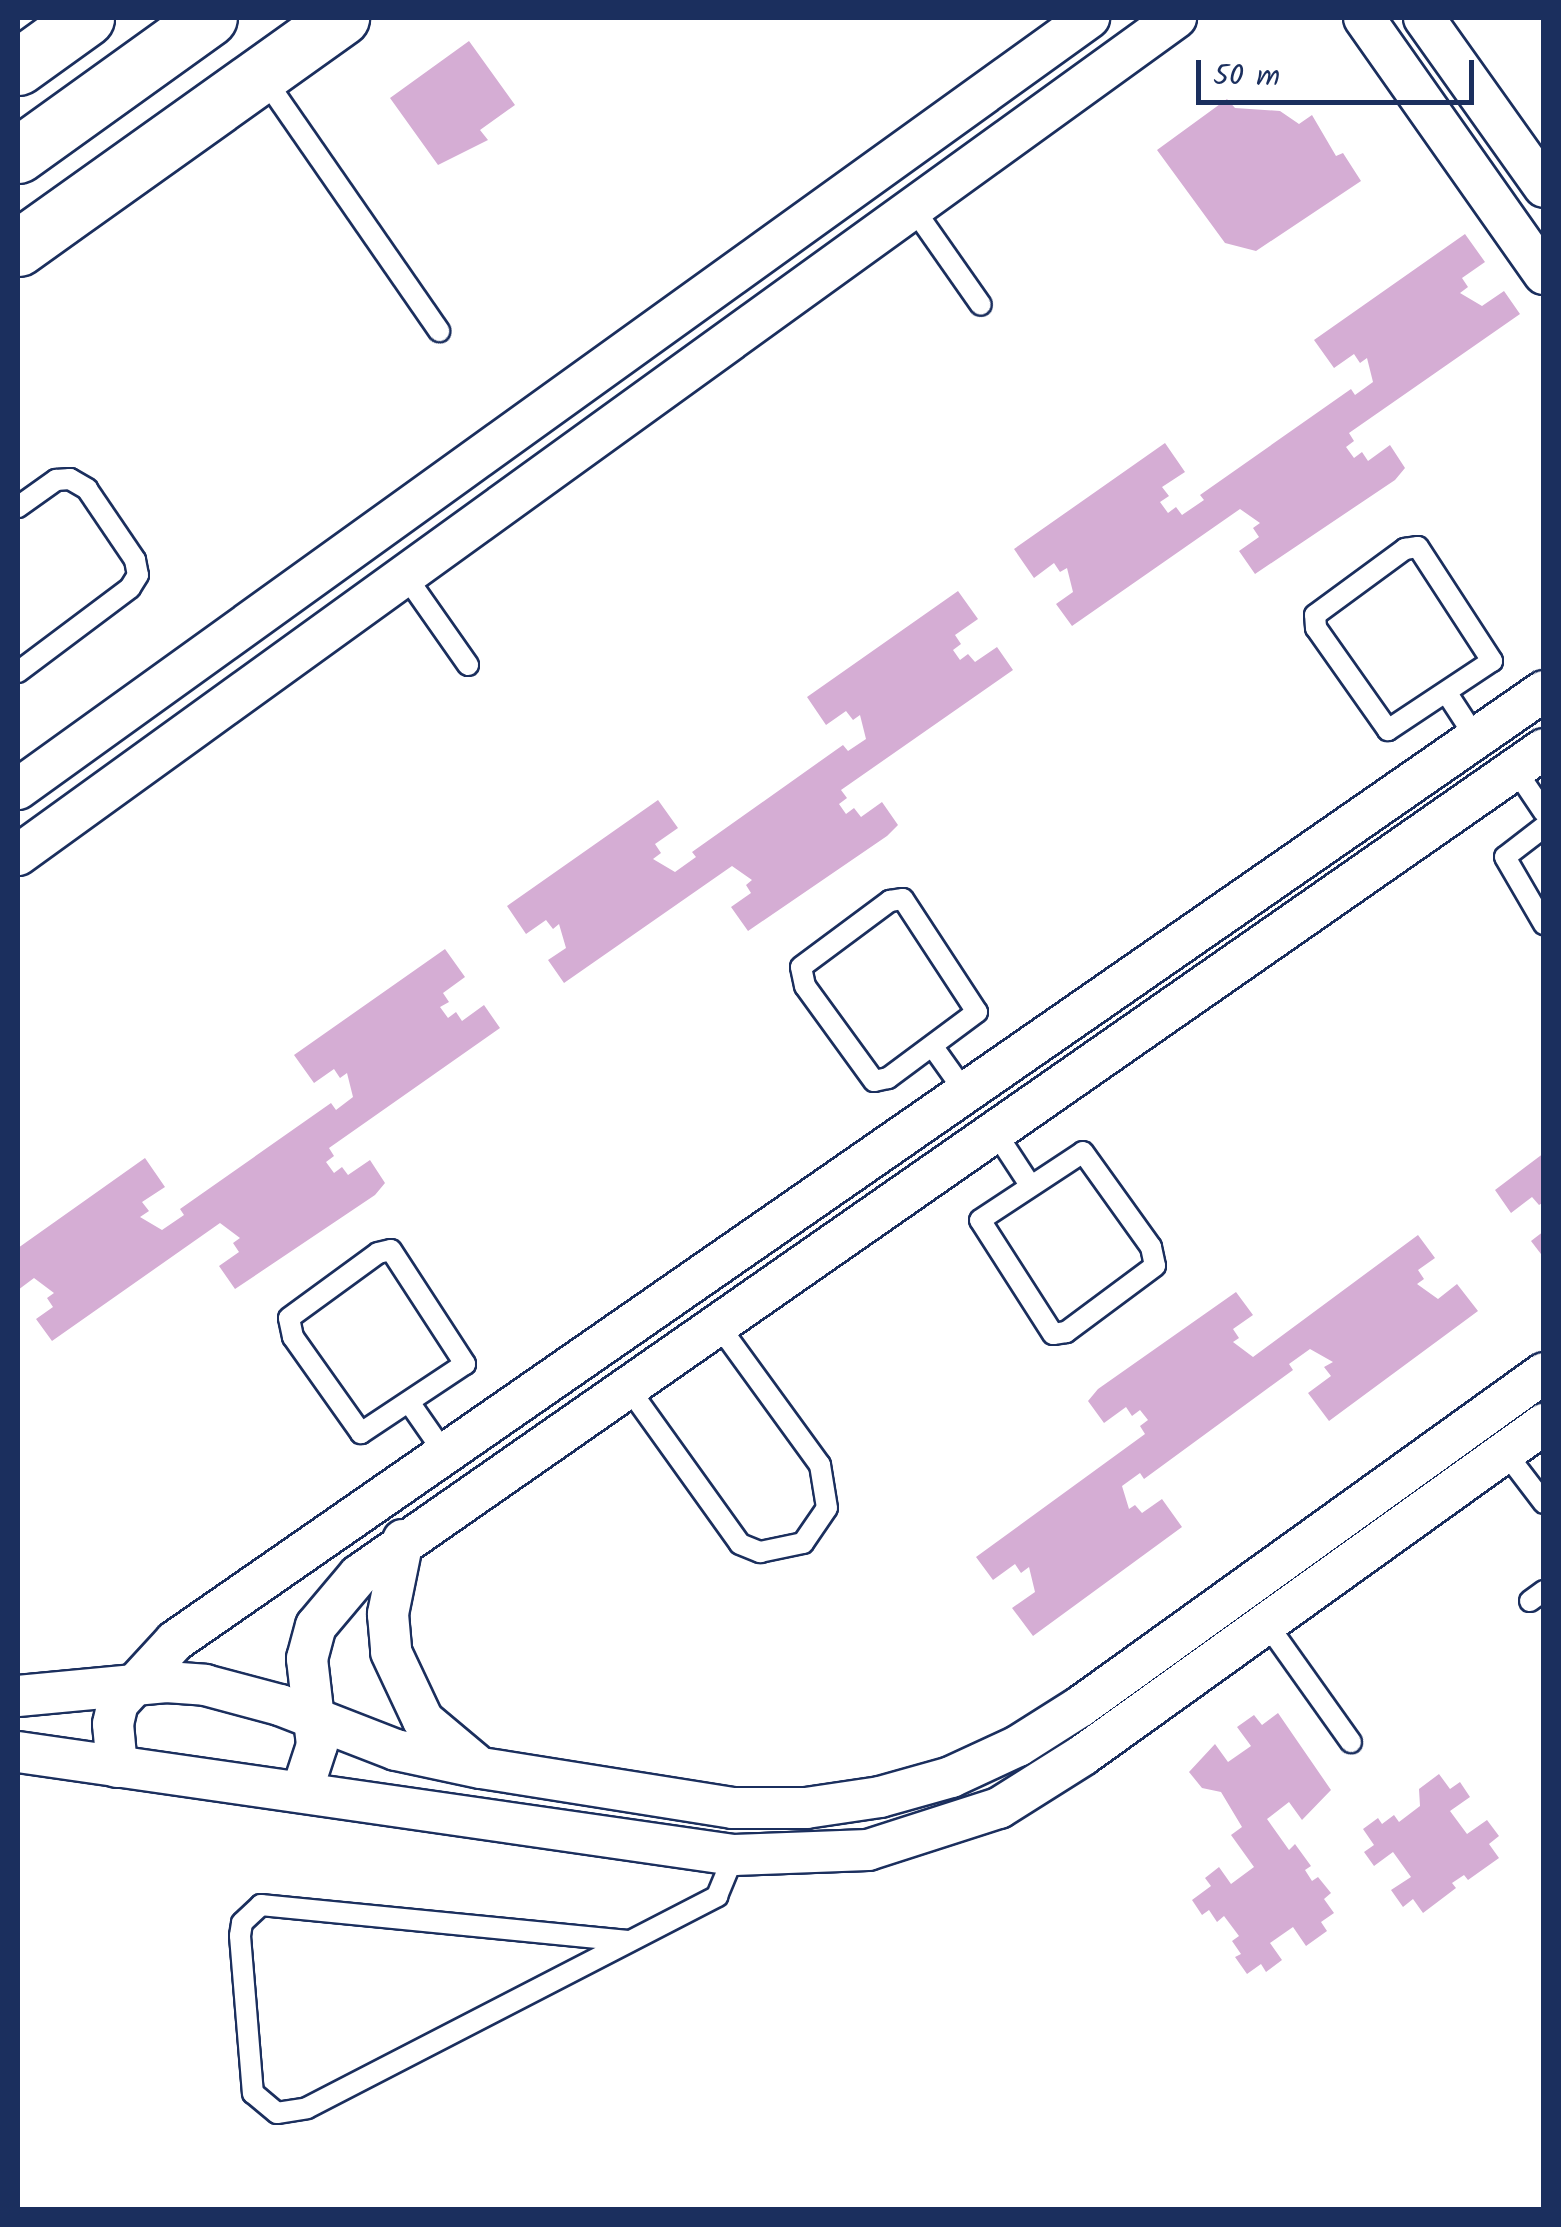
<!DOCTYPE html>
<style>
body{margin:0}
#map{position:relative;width:1561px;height:2227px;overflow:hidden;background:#fff;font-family:Kalam,sans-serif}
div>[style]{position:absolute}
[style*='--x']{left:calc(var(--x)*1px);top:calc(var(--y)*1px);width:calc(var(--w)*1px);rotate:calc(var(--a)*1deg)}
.building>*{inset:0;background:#d5add4}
.roads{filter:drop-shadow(2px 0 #1b2f5e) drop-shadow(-2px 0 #1b2f5e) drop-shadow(0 2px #1b2f5e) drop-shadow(0 -2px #1b2f5e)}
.lane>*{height:20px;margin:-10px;padding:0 10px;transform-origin:10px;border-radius:10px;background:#fff}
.street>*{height:40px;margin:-20px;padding:0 20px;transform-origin:20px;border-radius:20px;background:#fff}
.secondary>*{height:55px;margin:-27.5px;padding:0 27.5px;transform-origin:27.5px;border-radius:27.5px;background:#fff}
span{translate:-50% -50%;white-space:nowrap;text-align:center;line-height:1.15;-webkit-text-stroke:8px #fff;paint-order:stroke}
.frame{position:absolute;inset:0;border:20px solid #1b2f5e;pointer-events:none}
.scale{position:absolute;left:1196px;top:60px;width:278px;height:45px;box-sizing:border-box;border:5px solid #1b2f5e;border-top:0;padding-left:12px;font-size:30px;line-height:35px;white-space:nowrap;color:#1b2f5e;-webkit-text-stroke:8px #fff;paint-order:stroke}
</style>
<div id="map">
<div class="building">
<div style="clip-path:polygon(469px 41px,515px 105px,480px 130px,488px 140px,438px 165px,390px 98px)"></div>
<div style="clip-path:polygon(1227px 99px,1235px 108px,1280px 111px,1299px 124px,1312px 115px,1336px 156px,1343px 153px,1361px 181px,1256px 251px,1225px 243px,1157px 150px)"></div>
<div style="clip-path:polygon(1465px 234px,1485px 262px,1462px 278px,1468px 287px,1460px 293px,1482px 306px,1504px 291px,1520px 314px,1349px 433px,1354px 441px,1346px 447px,1354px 458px,1362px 452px,1368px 461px,1390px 445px,1405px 468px,1395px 480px,1255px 574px,1239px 551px,1259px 537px,1253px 528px,1260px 523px,1240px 509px,1072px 626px,1056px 604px,1073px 592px,1067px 568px,1060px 572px,1054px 563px,1034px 578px,1014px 549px,1165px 443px,1185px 472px,1162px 487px,1169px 496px,1160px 502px,1168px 513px,1176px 507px,1182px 515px,1204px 500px,1200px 495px,1351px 389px,1355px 395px,1373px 382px,1367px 358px,1360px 363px,1354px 354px,1334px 368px,1314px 340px)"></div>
<div style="clip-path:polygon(958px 591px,978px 619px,955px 635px,961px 644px,953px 650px,960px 660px,968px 654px,975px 662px,997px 647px,1013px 670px,841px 790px,847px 798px,839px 804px,846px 814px,854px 808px,861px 817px,882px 802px,898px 825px,887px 836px,748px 931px,731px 907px,751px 893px,746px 885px,752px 880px,732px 866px,564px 983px,548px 960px,566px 948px,559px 924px,553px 929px,546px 920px,526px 934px,507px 906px,658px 800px,678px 828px,655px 844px,661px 853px,653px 859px,675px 872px,696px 857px,692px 852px,843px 745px,848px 751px,866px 739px,860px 715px,853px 720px,846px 711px,826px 725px,807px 697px)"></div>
<div style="clip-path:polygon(445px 949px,465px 977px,443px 993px,449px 1002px,440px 1007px,448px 1018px,456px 1012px,462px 1021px,484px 1005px,500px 1028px,329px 1148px,334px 1156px,326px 1162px,334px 1173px,342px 1167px,348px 1175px,370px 1160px,385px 1183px,375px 1195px,235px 1289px,219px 1266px,239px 1252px,233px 1243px,240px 1238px,220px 1223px,52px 1341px,36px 1319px,53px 1307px,47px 1298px,54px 1293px,34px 1278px,18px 1290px,18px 1248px,145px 1158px,165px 1187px,142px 1202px,149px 1211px,140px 1217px,162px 1230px,184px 1215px,180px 1209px,331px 1103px,336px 1110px,353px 1097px,347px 1073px,340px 1078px,334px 1069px,314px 1083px,294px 1055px)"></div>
<div style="clip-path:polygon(1544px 1153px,1544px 1202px,1539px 1205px,1532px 1197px,1511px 1213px,1495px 1190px)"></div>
<div style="clip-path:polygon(1544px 1231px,1544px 1258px,1531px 1241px)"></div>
<div style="clip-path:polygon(1418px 1235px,1435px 1258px,1418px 1270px,1424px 1279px,1417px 1284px,1438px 1299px,1457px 1284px,1478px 1311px,1329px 1421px,1308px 1393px,1331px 1376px,1324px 1367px,1333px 1362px,1310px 1349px,1289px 1364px,1293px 1370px,1144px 1479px,1140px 1473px,1122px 1486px,1129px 1509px,1135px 1505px,1142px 1513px,1162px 1499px,1182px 1527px,1033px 1636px,1012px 1608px,1035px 1592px,1029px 1567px,1021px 1573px,1015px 1564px,993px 1580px,976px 1557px,1145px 1434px,1140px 1426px,1148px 1420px,1140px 1410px,1132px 1416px,1126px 1407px,1104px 1423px,1088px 1401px,1098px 1389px,1236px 1292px,1253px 1315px,1233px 1329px,1239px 1338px,1233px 1342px,1253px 1357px)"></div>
<div style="clip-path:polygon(1278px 1713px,1331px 1790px,1302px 1820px,1289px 1802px,1267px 1819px,1289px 1850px,1295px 1844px,1311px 1866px,1305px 1870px,1312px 1881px,1318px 1877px,1331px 1893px,1324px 1899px,1334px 1913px,1321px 1922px,1327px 1931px,1306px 1946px,1293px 1927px,1270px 1943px,1282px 1960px,1266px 1972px,1261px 1964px,1247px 1974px,1235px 1957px,1241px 1954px,1232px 1941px,1239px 1936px,1224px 1916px,1217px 1922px,1209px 1910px,1202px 1915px,1192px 1900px,1211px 1886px,1205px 1878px,1219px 1867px,1231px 1884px,1254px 1867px,1231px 1835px,1242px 1827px,1221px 1792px,1202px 1788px,1189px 1772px,1215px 1744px,1228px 1762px,1251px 1746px,1237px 1727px,1254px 1715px,1262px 1725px)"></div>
<div style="clip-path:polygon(1439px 1774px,1450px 1789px,1460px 1782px,1470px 1797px,1450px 1811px,1467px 1834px,1487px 1820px,1499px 1836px,1489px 1844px,1499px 1858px,1468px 1880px,1464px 1875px,1452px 1883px,1456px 1888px,1423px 1913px,1413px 1899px,1403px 1907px,1391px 1890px,1411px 1877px,1393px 1852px,1374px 1866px,1364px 1852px,1374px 1845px,1363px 1829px,1378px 1818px,1382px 1824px,1394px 1815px,1399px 1822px,1420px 1806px,1419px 1789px)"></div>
</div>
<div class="roads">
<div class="lane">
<div style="--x:264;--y:78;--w:308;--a:55.3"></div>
<div style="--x:913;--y:208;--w:118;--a:55"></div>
<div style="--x:18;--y:507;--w:47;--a:-35.4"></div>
<div style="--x:56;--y:480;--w:14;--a:-4"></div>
<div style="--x:70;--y:479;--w:20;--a:30"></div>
<div style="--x:87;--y:489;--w:86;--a:55.9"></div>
<div style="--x:135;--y:560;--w:15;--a:79"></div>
<div style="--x:138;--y:575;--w:15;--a:122"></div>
<div style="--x:130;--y:588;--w:140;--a:143.1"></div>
<div style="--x:1418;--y:547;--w:136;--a:57"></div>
<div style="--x:1492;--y:661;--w:125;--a:146.4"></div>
<div style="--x:1388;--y:730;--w:125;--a:-125.2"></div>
<div style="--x:1316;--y:628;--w:13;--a:-94"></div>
<div style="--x:1315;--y:615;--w:112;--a:-36.3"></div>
<div style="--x:1405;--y:549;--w:13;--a:-9"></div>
<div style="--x:405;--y:575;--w:110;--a:55"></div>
<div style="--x:1448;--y:695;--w:51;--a:56.9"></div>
<div style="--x:1515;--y:769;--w:52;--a:56"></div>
<div style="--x:1544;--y:827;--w:49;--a:142.4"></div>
<div style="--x:1505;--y:857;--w:78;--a:59.8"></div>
<div style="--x:903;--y:899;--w:135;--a:56.8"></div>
<div style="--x:977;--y:1012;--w:111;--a:143.4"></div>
<div style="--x:888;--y:1078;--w:14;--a:168"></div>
<div style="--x:874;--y:1081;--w:117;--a:-126"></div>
<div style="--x:805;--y:986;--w:19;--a:-102"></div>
<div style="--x:801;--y:967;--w:111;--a:-36.6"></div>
<div style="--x:890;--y:901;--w:13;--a:-9"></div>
<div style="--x:933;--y:1047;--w:55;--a:54.6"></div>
<div style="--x:994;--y:1130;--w:62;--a:56.8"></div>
<div style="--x:1083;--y:1152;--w:117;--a:54.4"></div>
<div style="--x:1151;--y:1247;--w:19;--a:78"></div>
<div style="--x:1155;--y:1266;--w:111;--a:143.4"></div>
<div style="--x:1066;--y:1332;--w:13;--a:171"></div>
<div style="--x:1053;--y:1334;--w:135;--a:-122.6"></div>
<div style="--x:980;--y:1220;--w:123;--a:-33.4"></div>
<div style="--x:391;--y:1250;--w:136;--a:57"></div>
<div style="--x:465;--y:1364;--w:125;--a:146.4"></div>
<div style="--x:361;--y:1433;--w:118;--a:-125.3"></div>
<div style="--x:293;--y:1337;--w:19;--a:-102"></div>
<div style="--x:289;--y:1318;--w:110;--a:-36.1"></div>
<div style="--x:378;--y:1253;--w:13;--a:-13"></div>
<div style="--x:627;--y:1386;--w:194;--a:54.4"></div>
<div style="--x:740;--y:1544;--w:22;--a:22"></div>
<div style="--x:760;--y:1552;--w:44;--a:-11.8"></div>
<div style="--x:803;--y:1543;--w:42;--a:-55.6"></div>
<div style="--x:827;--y:1508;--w:44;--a:-99.2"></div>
<div style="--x:820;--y:1465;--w:175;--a:-126"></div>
<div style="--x:411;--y:1405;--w:60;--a:55.2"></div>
<div style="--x:1505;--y:1452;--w:64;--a:52.6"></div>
<div style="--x:1530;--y:1601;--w:17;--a:-36"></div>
<div style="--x:1267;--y:1624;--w:145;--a:54.6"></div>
<div style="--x:628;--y:1941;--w:369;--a:-174.4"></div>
<div style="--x:261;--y:1905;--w:26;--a:137"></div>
<div style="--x:242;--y:1923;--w:13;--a:99"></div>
<div style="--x:240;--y:1936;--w:158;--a:85.3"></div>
<div style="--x:253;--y:2093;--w:31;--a:40"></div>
<div style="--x:277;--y:2113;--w:30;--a:-9"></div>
<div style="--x:307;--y:2108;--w:462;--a:-27.3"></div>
<div style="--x:717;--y:1896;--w:44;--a:-67.5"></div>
</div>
<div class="street">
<div style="--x:1364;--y:18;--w:313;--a:54.9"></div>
<div style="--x:1424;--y:18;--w:207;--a:54.6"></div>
<div style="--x:18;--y:789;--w:1320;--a:-35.75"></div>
<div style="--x:18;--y:855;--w:1429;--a:-35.86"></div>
<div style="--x:403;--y:1540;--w:76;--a:101.5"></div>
<div style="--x:388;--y:1614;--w:38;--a:85"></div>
<div style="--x:391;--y:1652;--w:75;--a:64.8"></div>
<div style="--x:423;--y:1720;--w:67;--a:40.1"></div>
<div style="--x:18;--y:1696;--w:149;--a:-5.4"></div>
<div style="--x:166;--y:1682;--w:39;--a:4"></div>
<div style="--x:205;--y:1685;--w:78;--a:14.9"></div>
<div style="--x:280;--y:1705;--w:124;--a:21.2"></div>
<div style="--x:396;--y:1750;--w:87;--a:12"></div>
<div style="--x:481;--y:1768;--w:255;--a:9"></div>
<div style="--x:733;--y:1808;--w:73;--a:0"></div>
<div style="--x:806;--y:1808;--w:75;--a:-8.5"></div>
<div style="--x:880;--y:1797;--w:74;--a:-15.7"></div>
<div style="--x:951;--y:1777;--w:74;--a:-24.8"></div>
<div style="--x:1018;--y:1746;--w:75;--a:-32.4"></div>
<div style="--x:1081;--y:1706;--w:570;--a:-35.72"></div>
<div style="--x:18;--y:1752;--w:723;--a:8.19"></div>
<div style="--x:734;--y:1855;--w:134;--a:-2.1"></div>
<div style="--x:868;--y:1850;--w:138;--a:-17.8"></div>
<div style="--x:999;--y:1808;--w:99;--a:-32.2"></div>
<div style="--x:1083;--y:1755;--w:568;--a:-35.68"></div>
<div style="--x:117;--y:1767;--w:43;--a:-95.3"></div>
<div style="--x:113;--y:1724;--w:22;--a:-77"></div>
<div style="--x:118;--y:1703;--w:84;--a:-47.4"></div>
<div style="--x:175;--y:1641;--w:1666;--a:-34.76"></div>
<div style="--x:302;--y:1791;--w:48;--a:-71.9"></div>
<div style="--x:317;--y:1745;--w:87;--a:-96.6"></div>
<div style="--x:307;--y:1659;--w:34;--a:-75"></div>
<div style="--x:316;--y:1626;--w:67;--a:-49.9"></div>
<div style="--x:359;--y:1575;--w:1444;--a:-34.88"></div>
</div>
<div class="secondary">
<div style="--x:18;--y:67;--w:84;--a:-35.8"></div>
<div style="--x:18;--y:155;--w:235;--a:-35.7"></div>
<div style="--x:18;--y:248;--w:397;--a:-35.5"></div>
</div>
</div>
<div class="frame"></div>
<div class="scale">50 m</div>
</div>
